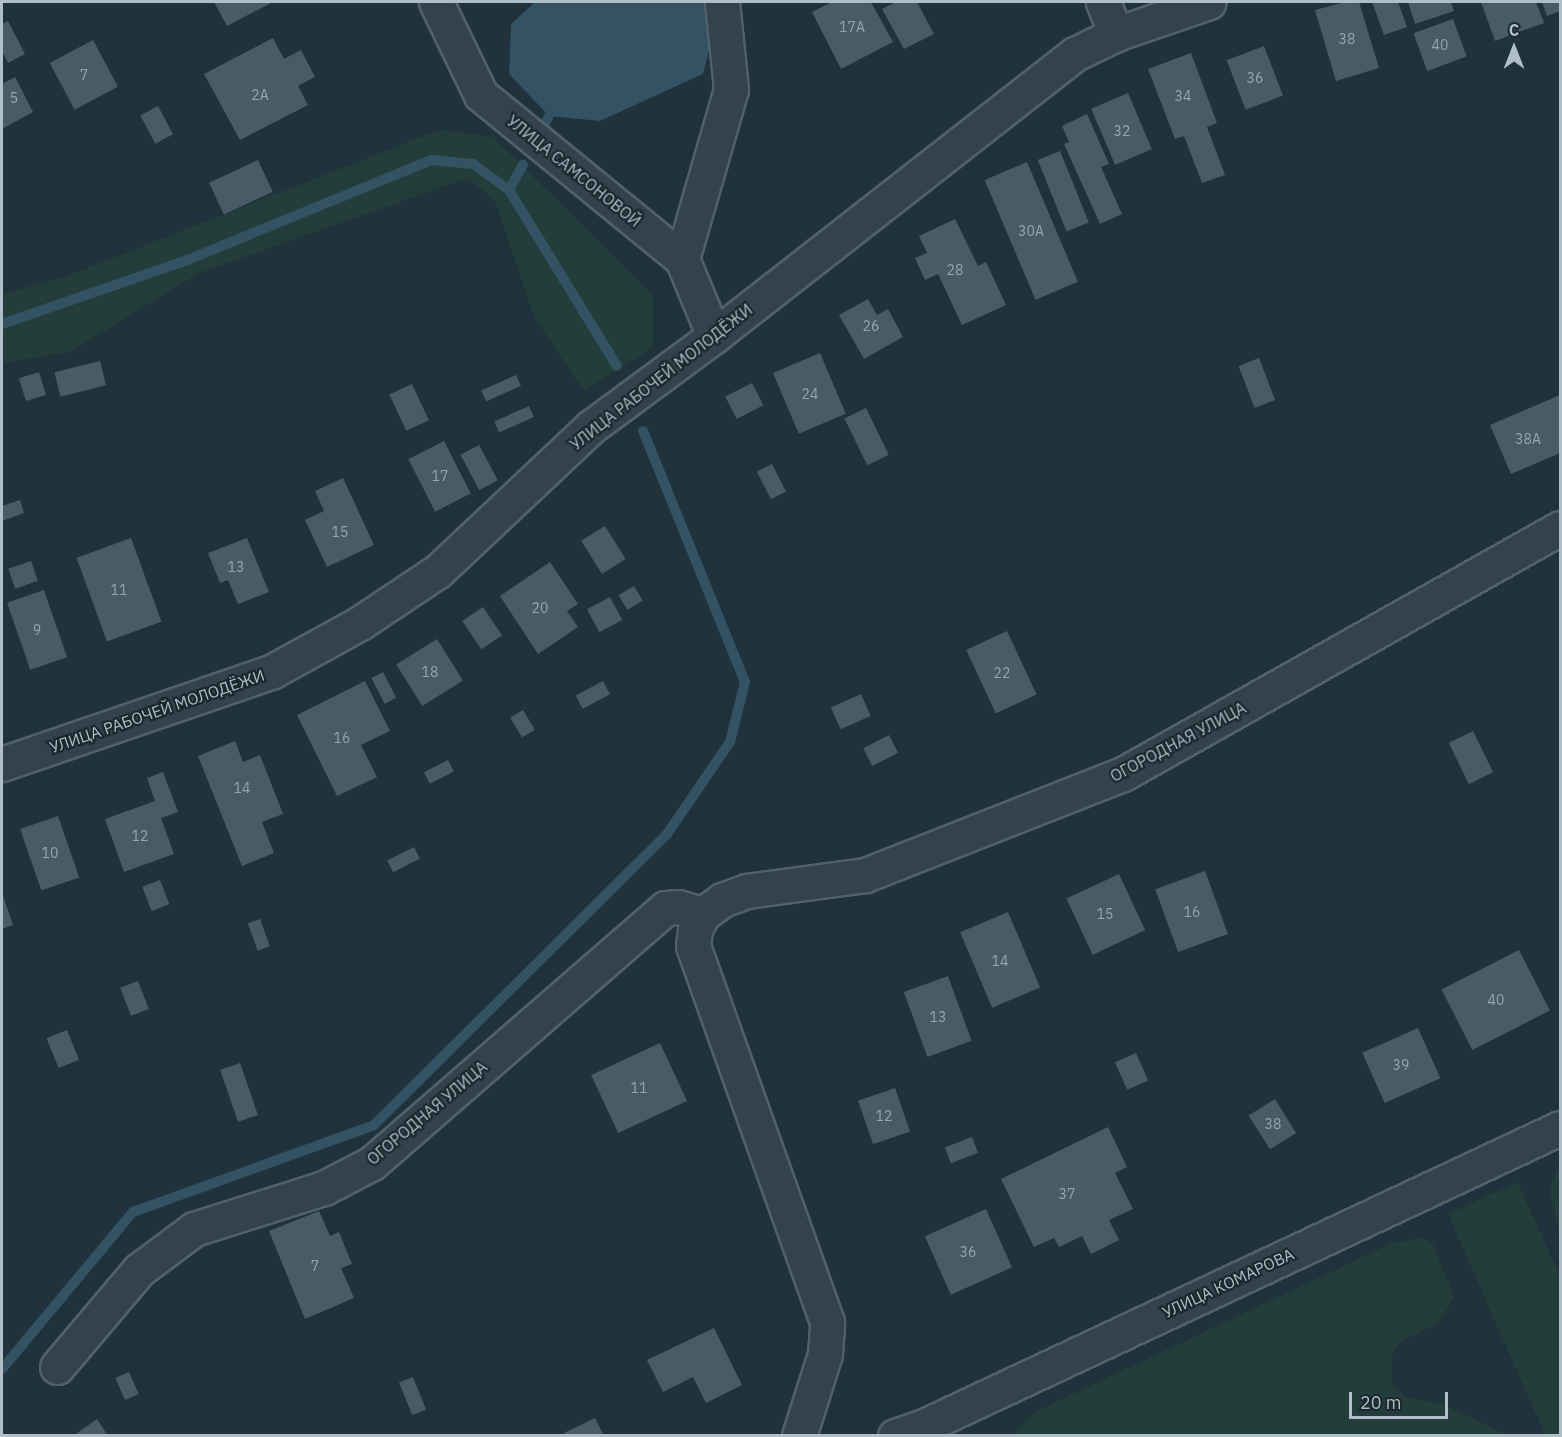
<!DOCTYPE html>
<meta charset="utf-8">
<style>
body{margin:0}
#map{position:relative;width:1562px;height:1437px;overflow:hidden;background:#20323b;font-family:"IBM Plex Sans",sans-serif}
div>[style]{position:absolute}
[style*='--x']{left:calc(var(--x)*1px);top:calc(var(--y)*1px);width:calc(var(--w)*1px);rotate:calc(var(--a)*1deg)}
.green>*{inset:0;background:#233e3a}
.water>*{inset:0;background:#335264}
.stream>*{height:10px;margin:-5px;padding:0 5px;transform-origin:5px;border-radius:5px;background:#335264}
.building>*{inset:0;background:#485c67;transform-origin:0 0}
.roads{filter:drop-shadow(2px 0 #526169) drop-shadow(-2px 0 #526169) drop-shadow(0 2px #526169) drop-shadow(0 -2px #526169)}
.minor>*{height:33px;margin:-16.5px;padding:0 16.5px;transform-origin:16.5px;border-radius:16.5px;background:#34434b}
span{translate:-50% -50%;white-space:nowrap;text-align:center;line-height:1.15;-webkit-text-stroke:4.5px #1a2830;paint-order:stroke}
.number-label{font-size:14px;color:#95a6af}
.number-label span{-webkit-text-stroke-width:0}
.street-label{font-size:16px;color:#afbec7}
.frame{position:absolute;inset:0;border:3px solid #afbec7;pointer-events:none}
.north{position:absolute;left:1484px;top:18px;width:60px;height:60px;-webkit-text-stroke:4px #1a2830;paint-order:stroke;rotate:0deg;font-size:16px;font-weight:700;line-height:24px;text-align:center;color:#afbec7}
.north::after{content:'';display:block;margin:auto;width:21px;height:27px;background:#afbec7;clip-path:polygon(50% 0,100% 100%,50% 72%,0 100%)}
.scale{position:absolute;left:1349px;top:1392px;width:99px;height:27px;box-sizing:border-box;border:3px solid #afbec7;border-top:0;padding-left:8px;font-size:18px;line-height:21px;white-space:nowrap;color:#afbec7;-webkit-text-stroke:4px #1a2830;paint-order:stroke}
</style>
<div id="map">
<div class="green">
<div style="clip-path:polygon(439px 130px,493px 137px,653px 295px,653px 347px,584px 391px,534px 317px,495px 201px,468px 178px,199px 273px,70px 352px,2px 363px,2px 294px,62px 278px)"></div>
<div style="clip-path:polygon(1560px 1166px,1560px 1235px,1551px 1199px,1551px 1184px)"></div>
<div style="clip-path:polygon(1517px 1182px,1560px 1275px,1560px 1435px,1545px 1435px,1448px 1214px)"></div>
<div style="clip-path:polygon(1421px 1238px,1433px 1244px,1454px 1297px,1439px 1322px,1400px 1342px,1392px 1355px,1392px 1383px,1405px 1397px,1442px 1404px,1507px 1435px,1012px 1435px,1035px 1412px,1392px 1243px)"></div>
</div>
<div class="water">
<div style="clip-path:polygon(535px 2px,701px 2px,709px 5px,712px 40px,703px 74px,600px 121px,549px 116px,509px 74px,511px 24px)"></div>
</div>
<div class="stream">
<div style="--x:542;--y:129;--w:15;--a:-62"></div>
<div style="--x:509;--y:190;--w:29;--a:-61"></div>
<div style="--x:2;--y:324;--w:194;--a:-19"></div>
<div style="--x:185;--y:261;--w:266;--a:-22.3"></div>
<div style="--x:431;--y:160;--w:42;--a:5.4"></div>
<div style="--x:473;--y:164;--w:44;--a:35.8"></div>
<div style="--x:509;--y:190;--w:206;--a:58.5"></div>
<div style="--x:2;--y:1369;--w:204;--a:-50.2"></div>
<div style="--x:133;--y:1212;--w:256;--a:-19.8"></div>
<div style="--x:374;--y:1125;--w:413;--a:-44.8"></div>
<div style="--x:667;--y:834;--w:112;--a:-55.6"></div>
<div style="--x:730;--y:742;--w:62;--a:-76"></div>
<div style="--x:745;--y:682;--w:271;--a:-112.1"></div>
</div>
<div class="building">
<div style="clip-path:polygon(214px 2px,273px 2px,227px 26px)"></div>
<div style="clip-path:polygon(832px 2px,871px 2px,893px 42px,841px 69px,812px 12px)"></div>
<div style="clip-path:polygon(896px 2px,917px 2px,934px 34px,904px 49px,882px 9px)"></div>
<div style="clip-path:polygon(1345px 2px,1359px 2px,1379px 68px,1336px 81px,1315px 10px)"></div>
<div style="clip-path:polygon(1372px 2px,1398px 2px,1407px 27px,1384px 35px)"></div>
<div style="clip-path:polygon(1408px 2px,1451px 2px,1454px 11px,1415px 24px)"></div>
<div style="clip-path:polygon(1481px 2px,1536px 2px,1544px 23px,1495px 41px)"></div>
<div style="clip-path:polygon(1542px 2px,1560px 2px,1560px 11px,1547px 16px)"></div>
<div style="left:1453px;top:19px;width:40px;height:42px;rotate:70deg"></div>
<div style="clip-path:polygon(8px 21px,25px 54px,8px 63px,2px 51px,2px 24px)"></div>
<div style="clip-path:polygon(273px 38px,284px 59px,301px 50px,315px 77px,298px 86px,308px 105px,240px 140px,204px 74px)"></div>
<div style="left:93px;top:40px;width:53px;height:49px;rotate:62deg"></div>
<div style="left:1264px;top:46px;width:53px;height:40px;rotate:69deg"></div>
<div style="clip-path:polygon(1191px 53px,1217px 123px,1207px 127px,1225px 175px,1202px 183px,1184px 136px,1175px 139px,1148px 69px)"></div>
<div style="clip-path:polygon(15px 77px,33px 112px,2px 129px,2px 84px)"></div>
<div style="left:1128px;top:93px;width:61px;height:40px;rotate:67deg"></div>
<div style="left:158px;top:106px;width:32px;height:20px;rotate:62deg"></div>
<div style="clip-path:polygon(1087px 114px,1109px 164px,1101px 167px,1122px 214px,1100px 224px,1064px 144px,1069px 142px,1062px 126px)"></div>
<div style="left:1060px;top:151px;width:77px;height:24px;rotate:68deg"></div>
<div style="left:258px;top:160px;width:35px;height:54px;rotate:65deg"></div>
<div style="left:1027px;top:162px;width:130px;height:46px;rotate:67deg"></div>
<div style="clip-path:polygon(955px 219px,978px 266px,986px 262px,1006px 305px,962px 325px,938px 274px,925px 280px,915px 258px,927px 253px,919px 236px)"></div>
<div style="clip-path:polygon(868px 299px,877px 315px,888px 309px,903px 337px,864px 359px,839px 315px)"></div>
<div style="left:820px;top:353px;width:66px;height:51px;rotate:67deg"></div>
<div style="left:1259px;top:358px;width:45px;height:22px;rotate:69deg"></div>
<div style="left:100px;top:361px;width:25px;height:47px;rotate:76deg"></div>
<div style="left:39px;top:372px;width:24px;height:21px;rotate:73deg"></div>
<div style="left:516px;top:375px;width:12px;height:38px;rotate:66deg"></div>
<div style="left:752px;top:383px;width:25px;height:30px;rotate:63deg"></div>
<div style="left:412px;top:384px;width:40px;height:25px;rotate:65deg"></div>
<div style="clip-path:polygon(1560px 395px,1560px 453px,1511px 474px,1490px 425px)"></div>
<div style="left:529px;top:406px;width:12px;height:38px;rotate:66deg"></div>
<div style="left:866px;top:408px;width:52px;height:24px;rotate:64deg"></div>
<div style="left:444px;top:441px;width:59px;height:40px;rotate:63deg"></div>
<div style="left:479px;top:445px;width:40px;height:21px;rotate:62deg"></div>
<div style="left:772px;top:464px;width:31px;height:17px;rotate:63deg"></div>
<div style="clip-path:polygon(343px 478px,374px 545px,327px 567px,305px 520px,324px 511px,315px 491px)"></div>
<div style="clip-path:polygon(20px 500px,24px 513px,2px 521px,2px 506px)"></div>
<div style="left:605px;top:526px;width:39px;height:28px;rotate:58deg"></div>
<div style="left:131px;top:538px;width:89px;height:58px;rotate:70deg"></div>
<div style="clip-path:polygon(247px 538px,269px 592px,238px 604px,228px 580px,220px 583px,208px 553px)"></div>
<div style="left:31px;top:561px;width:21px;height:24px;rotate:71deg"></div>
<div style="clip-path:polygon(550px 562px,578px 604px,567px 611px,578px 627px,538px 654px,500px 596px)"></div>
<div style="left:634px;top:586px;width:17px;height:18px;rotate:59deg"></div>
<div style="left:44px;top:590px;width:71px;height:39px;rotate:71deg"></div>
<div style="left:610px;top:597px;width:26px;height:26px;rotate:62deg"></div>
<div style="left:483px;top:607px;width:34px;height:25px;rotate:56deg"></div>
<div style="left:1007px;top:631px;width:70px;height:45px;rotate:65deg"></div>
<div style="left:437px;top:639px;width:49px;height:48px;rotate:58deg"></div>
<div style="left:383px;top:672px;width:29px;height:13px;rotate:63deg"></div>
<div style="clip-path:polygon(365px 681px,390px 731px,361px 745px,377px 777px,337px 796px,297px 715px)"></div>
<div style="left:603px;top:681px;width:15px;height:31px;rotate:62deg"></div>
<div style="left:861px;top:694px;width:24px;height:33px;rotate:66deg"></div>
<div style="left:523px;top:710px;width:23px;height:15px;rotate:59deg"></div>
<div style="left:1473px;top:731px;width:46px;height:27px;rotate:64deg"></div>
<div style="left:889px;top:735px;width:20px;height:29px;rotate:63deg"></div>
<div style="clip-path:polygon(235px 741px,243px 762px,260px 755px,283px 814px,262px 822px,274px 853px,242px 866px,198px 756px)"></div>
<div style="left:448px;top:760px;width:13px;height:27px;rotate:63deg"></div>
<div style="clip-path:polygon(163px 772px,178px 812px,161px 818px,174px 854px,124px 872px,105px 819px,155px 801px,147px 778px)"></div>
<div style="left:58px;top:816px;width:65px;height:40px;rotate:71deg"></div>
<div style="left:414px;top:847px;width:13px;height:30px;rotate:63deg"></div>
<div style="left:1205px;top:871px;width:67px;height:53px;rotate:70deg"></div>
<div style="left:1119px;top:874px;width:62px;height:58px;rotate:65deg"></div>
<div style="left:160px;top:880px;width:26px;height:19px;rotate:69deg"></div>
<div style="clip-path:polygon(2px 893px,13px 925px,2px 929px)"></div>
<div style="left:1008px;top:912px;width:82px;height:52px;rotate:67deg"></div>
<div style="left:260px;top:919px;width:29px;height:13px;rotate:70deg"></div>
<div style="left:1519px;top:950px;width:68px;height:87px;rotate:63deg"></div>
<div style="left:948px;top:976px;width:69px;height:47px;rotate:70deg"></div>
<div style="left:138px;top:981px;width:30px;height:19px;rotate:69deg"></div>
<div style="left:1418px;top:1028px;width:55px;height:61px;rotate:66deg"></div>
<div style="left:67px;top:1030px;width:32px;height:22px;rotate:68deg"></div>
<div style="left:660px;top:1043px;width:64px;height:76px;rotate:65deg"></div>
<div style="left:1136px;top:1053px;width:30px;height:23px;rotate:66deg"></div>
<div style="left:240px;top:1063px;width:55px;height:21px;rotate:71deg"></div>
<div style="left:895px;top:1088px;width:46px;height:39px;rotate:71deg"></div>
<div style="left:1275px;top:1099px;width:40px;height:31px;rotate:58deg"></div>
<div style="clip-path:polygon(1108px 1127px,1127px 1167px,1115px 1173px,1133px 1209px,1109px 1220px,1119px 1240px,1091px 1254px,1082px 1236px,1059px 1247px,1054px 1238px,1034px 1247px,1001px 1179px)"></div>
<div style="left:972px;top:1137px;width:17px;height:29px;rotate:69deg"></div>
<div style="left:986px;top:1209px;width:64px;height:67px;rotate:66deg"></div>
<div style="clip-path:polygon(319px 1211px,330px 1236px,339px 1232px,352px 1264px,341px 1268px,354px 1298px,305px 1319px,269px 1231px)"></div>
<div style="clip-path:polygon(714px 1328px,742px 1385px,706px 1403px,693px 1377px,663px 1392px,647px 1360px)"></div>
<div style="left:129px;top:1372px;width:24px;height:15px;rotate:66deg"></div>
<div style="left:413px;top:1377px;width:35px;height:15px;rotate:68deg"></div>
<div style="clip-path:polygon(595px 1418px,604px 1436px,565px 1436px,564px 1433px)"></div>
<div style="clip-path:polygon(97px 1419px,108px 1436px,73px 1436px)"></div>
</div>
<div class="roads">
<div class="minor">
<div style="--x:436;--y:2;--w:103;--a:64.2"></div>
<div style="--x:481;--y:95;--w:259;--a:39.2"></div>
<div style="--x:682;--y:259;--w:83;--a:67.4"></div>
<div style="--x:1103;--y:2;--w:35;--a:68"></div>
<div style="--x:682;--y:259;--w:177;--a:-73.9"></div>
<div style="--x:731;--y:89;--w:87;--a:-95.9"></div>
<div style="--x:2;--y:764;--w:284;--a:-18.9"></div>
<div style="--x:271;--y:672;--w:102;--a:-28.8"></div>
<div style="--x:360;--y:623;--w:94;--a:-33.7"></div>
<div style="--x:438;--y:571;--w:210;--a:-43.3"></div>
<div style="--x:591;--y:427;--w:153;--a:-36.5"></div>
<div style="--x:714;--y:336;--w:458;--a:-38"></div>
<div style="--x:1075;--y:54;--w:46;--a:-26"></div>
<div style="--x:1116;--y:34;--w:98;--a:-19"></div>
<div style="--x:57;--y:1367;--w:127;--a:-49.8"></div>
<div style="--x:139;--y:1270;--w:69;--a:-36.7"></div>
<div style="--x:194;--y:1229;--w:136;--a:-17.5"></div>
<div style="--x:324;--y:1188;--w:54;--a:-27.5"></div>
<div style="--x:372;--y:1163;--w:388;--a:-41"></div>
<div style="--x:665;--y:908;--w:13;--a:-4"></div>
<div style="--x:678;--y:907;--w:26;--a:16"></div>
<div style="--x:799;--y:1436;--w:86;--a:-72.4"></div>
<div style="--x:825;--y:1354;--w:32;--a:-86"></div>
<div style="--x:827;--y:1322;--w:399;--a:-109.6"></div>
<div style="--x:693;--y:946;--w:17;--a:-83"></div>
<div style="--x:695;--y:929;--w:17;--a:-62"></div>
<div style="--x:703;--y:914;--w:24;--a:-36"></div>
<div style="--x:722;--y:900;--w:27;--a:-20"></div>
<div style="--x:747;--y:891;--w:119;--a:-7.7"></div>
<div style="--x:865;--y:875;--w:277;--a:-21.4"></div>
<div style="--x:1123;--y:774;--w:501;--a:-29.38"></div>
<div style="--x:895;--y:1436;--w:31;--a:-19"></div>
<div style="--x:924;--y:1426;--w:702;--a:-25.11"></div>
</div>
</div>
<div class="number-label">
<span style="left:852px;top:27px">17А</span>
<span style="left:1347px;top:39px">38</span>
<span style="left:1440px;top:45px">40</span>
<span style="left:84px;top:75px">7</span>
<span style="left:1255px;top:78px">36</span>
<span style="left:260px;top:95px">2А</span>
<span style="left:1183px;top:96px">34</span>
<span style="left:14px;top:98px">5</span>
<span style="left:1122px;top:131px">32</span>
<span style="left:1031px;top:231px">30А</span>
<span style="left:955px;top:270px">28</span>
<span style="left:871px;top:326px">26</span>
<span style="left:810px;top:394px">24</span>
<span style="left:1528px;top:439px">38А</span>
<span style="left:440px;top:476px">17</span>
<span style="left:340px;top:532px">15</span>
<span style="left:236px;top:567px">13</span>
<span style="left:119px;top:590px">11</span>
<span style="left:540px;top:608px">20</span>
<span style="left:37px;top:630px">9</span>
<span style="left:430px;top:672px">18</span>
<span style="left:1002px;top:673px">22</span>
<span style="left:342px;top:738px">16</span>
<span style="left:242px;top:788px">14</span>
<span style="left:140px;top:836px">12</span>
<span style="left:50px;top:853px">10</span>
<span style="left:1192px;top:912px">16</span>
<span style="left:1105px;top:914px">15</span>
<span style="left:1000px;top:961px">14</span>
<span style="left:1496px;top:1000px">40</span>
<span style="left:938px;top:1017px">13</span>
<span style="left:1401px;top:1065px">39</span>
<span style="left:639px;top:1088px">11</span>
<span style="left:884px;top:1116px">12</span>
<span style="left:1273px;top:1124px">38</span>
<span style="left:1067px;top:1194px">37</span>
<span style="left:968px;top:1252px">36</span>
<span style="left:315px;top:1266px">7</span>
</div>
<div class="street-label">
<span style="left:574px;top:171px;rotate:39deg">УЛИЦА САМСОНОВОЙ</span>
<span style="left:661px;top:377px;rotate:-38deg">УЛИЦА РАБОЧЕЙ МОЛОДЁЖИ</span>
<span style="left:157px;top:711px;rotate:-19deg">УЛИЦА РАБОЧЕЙ МОЛОДЁЖИ</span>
<span style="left:1178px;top:742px;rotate:-28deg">ОГОРОДНАЯ УЛИЦА</span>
<span style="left:427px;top:1113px;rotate:-40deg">ОГОРОДНАЯ УЛИЦА</span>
<span style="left:1228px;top:1283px;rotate:-25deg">УЛИЦА КОМАРОВА</span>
</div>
<div class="frame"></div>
<div class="north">С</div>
<div class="scale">20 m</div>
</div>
